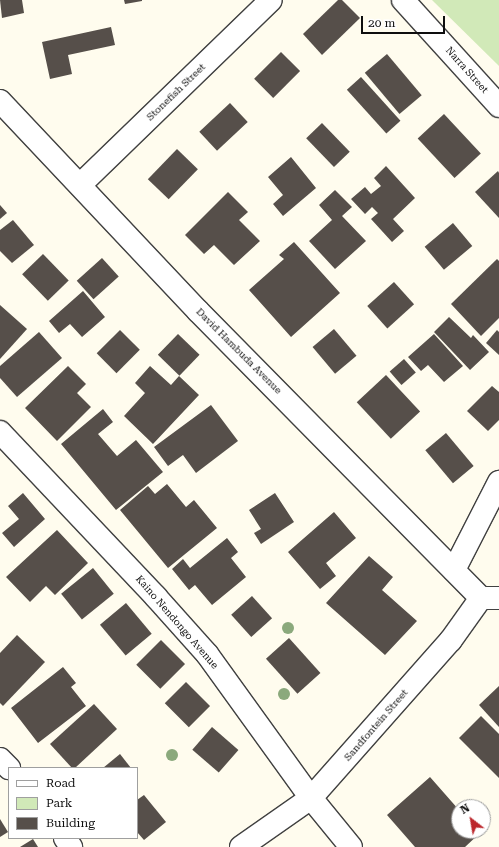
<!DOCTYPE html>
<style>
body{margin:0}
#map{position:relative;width:499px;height:847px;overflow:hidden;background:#fffcee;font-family:"Roboto Serif",serif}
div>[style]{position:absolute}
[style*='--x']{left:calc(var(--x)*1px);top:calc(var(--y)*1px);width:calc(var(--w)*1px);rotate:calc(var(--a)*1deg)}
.green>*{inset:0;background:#d1e9b8}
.building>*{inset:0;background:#564f4a;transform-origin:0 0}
.roads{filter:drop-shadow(1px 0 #414141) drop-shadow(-1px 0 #414141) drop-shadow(0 1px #414141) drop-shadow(0 -1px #414141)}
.minor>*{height:22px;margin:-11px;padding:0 11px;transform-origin:11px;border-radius:11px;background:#fff}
.trees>*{width:12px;height:12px;margin:-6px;border-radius:50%;background:#8ba97c}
span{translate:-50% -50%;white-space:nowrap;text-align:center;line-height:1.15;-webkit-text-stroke:4px #fff;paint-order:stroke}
.street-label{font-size:10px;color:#0e0e0e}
.legend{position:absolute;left:8px;top:767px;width:130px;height:72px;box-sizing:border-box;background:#fff;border:1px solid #9f9f9f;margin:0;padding:5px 7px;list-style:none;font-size:12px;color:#0e0e0e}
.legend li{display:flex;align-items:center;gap:8px;height:20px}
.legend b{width:20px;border:1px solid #9f9f9f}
.north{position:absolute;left:451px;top:799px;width:40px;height:40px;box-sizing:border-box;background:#fff;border:1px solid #9f9f9f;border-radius:50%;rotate:329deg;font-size:11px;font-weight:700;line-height:16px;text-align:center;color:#0e0e0e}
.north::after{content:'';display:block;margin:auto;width:14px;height:18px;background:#bc272c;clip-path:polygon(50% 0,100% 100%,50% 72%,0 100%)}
.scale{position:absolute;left:361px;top:16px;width:84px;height:18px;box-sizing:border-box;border:2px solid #0e0e0e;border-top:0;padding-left:5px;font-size:12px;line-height:14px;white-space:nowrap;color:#0e0e0e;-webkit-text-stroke:3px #fff;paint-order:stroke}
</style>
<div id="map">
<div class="green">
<div style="clip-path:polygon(432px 0,499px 0,499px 66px)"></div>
</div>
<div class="building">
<div style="clip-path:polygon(0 0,22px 0,24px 13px,2px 18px)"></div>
<div style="clip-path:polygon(124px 0,142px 0,142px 1px,125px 4px)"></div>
<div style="clip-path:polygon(338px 0,342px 0,360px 18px,322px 55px,303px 34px)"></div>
<div style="clip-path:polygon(111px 27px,115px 45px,68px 55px,72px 74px,50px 79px,42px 42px)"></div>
<div style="left:281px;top:52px;width:27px;height:38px;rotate:45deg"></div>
<div style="left:387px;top:54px;width:54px;height:29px;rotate:50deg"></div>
<div style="left:361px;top:77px;width:59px;height:19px;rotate:48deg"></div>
<div style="left:230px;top:103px;width:26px;height:42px;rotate:47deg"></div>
<div style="left:444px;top:114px;width:54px;height:36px;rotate:47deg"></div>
<div style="left:322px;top:123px;width:40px;height:22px;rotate:46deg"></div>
<div style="left:177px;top:149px;width:29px;height:42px;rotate:44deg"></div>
<div style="clip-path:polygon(291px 157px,316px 188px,283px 216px,273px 204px,283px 195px,268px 177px)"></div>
<div style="clip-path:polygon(386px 166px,415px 198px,393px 219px,404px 231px,392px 242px,371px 219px,378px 213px,372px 207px,365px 214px,351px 199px,365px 187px,371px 194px,381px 186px,374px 178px)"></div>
<div style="clip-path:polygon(498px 171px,499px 173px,499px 218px,475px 192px)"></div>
<div style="clip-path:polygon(335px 190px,352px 207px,342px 216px,366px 241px,335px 269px,309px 241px,332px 220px,319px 205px)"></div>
<div style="clip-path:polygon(228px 192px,248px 212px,239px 220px,260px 241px,234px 265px,214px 245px,204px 254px,185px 235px)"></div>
<div style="clip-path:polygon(0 205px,7px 213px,0 219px)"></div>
<div style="clip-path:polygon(13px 220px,34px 245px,12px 263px,0 251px,0 230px)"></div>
<div style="left:453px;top:223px;width:30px;height:37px;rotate:50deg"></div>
<div style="clip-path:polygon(294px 242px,340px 293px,291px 337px,249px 290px,284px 259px,279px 255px)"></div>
<div style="left:43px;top:254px;width:37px;height:29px;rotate:46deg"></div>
<div style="left:102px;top:258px;width:25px;height:34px;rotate:48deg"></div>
<div style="clip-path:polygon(497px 259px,499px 261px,499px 318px,481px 336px,451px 304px)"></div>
<div style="left:394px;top:282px;width:30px;height:36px;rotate:48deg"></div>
<div style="clip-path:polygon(83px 291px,105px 317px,82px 337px,70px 324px,59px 333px,49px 321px)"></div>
<div style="clip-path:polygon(0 305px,27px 329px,0 359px)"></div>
<div style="clip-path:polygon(449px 317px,471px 338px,473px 335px,489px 352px,470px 370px,434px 332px)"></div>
<div style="left:334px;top:329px;width:35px;height:28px;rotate:50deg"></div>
<div style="left:120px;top:330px;width:28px;height:33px;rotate:45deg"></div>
<div style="clip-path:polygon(497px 330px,499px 332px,499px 355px,486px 343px)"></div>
<div style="clip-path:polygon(39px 332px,62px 358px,17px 397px,0 378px,0 366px)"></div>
<div style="left:178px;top:334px;width:30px;height:29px;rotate:44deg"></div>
<div style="clip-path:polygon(434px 334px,463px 366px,444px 382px,428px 365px,421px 371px,408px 357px)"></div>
<div style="left:404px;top:359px;width:18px;height:19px;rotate:49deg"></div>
<div style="clip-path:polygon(68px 366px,86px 384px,77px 393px,91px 407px,57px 441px,25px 408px)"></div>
<div style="clip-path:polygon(150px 366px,171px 385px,179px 376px,199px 395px,153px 444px,124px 416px,145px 393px,135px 383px)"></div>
<div style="left:386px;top:375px;width:50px;height:40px;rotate:47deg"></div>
<div style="clip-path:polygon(492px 386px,499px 392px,499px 420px,488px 431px,467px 411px)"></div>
<div style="clip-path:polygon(211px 405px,238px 441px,196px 473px,183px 455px,168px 466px,154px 447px)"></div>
<div style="clip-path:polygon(103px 409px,113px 422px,98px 434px,117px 456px,136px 440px,163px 472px,116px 510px,61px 444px)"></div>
<div style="left:446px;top:433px;width:43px;height:27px;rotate:50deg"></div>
<div style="clip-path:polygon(167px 484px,186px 507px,194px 500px,217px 528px,168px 568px,120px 510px,148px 486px,155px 494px)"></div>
<div style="clip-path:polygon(23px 493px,45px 519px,14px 547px,2px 533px,19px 519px,8px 506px)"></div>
<div style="clip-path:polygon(275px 493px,294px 522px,261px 544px,254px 533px,261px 529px,249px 510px)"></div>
<div style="clip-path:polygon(334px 512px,356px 538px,326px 563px,336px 576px,320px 589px,288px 552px)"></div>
<div style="clip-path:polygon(57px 530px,88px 563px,55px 595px,46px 586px,30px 602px,6px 577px)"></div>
<div style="clip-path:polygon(227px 538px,238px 552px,231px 558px,246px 577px,212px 605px,195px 585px,189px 590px,172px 569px,183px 559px,190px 568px)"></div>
<div style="clip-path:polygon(369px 556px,393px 577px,382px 590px,417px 621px,385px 655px,326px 603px)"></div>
<div style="left:93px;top:568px;width:33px;height:41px;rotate:51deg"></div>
<div style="left:252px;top:596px;width:30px;height:28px;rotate:48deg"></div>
<div style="left:126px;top:603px;width:40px;height:34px;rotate:50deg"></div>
<div style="clip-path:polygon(17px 635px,45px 662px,3px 706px,0 703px,0 653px)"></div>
<div style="left:289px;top:638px;width:47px;height:31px;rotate:48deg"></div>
<div style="left:161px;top:640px;width:34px;height:35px;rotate:45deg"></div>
<div style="clip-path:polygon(63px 667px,76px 683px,71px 687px,86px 706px,38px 743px,11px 708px)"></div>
<div style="left:186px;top:682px;width:34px;height:30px;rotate:45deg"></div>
<div style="clip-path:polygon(499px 686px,499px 727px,479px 705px)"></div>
<div style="clip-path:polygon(94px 704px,117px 729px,75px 768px,72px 768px,50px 744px)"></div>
<div style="clip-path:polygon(481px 716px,499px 734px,499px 778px,459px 738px)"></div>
<div style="left:212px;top:727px;width:35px;height:30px;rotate:41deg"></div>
<div style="clip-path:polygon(120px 754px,131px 768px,103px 768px)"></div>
<div style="clip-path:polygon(430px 777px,459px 810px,459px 831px,478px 831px,480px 833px,465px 847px,415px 847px,387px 815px)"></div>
<div style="clip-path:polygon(144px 795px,166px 822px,144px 840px,137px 832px,137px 800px)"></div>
<div style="clip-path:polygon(0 819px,8px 832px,0 837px)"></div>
<div style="clip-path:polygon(33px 839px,38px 847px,20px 847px)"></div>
</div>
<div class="roads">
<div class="minor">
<div style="--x:403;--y:0;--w:143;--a:47.8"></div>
<div style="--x:0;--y:101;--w:289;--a:46.7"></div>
<div style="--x:198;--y:311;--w:403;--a:45.4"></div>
<div style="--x:81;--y:184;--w:264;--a:-44.1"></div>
<div style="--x:0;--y:432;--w:227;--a:46.6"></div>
<div style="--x:156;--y:597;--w:76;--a:48.2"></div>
<div style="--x:207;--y:654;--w:178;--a:54.2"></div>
<div style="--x:311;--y:798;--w:63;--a:50.8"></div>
<div style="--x:454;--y:570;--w:99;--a:-62.9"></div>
<div style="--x:481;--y:598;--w:18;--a:0"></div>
<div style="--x:0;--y:759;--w:13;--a:45"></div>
<div style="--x:65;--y:838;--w:11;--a:56"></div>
<div style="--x:241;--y:847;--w:85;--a:-35"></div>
<div style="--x:311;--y:798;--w:211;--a:-48.5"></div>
<div style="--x:451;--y:640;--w:52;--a:-54.5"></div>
</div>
</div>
<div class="trees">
<div style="left:288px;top:628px"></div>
<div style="left:284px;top:694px"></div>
<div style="left:172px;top:755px"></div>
</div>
<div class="street-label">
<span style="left:467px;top:70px;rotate:48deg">Narra Street</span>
<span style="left:176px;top:92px;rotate:-44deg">Stonefish Street</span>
<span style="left:239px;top:351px;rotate:45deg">David Hambuda Avenue</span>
<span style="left:177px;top:622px;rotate:49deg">Kaino Nendongo Avenue</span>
<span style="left:376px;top:725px;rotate:-49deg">Sandfontein Street</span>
</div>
<ul class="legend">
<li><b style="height:5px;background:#fff"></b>Road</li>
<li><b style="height:11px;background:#d1e9b8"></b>Park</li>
<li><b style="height:11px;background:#564f4a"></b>Building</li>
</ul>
<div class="north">N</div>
<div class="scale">20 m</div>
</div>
